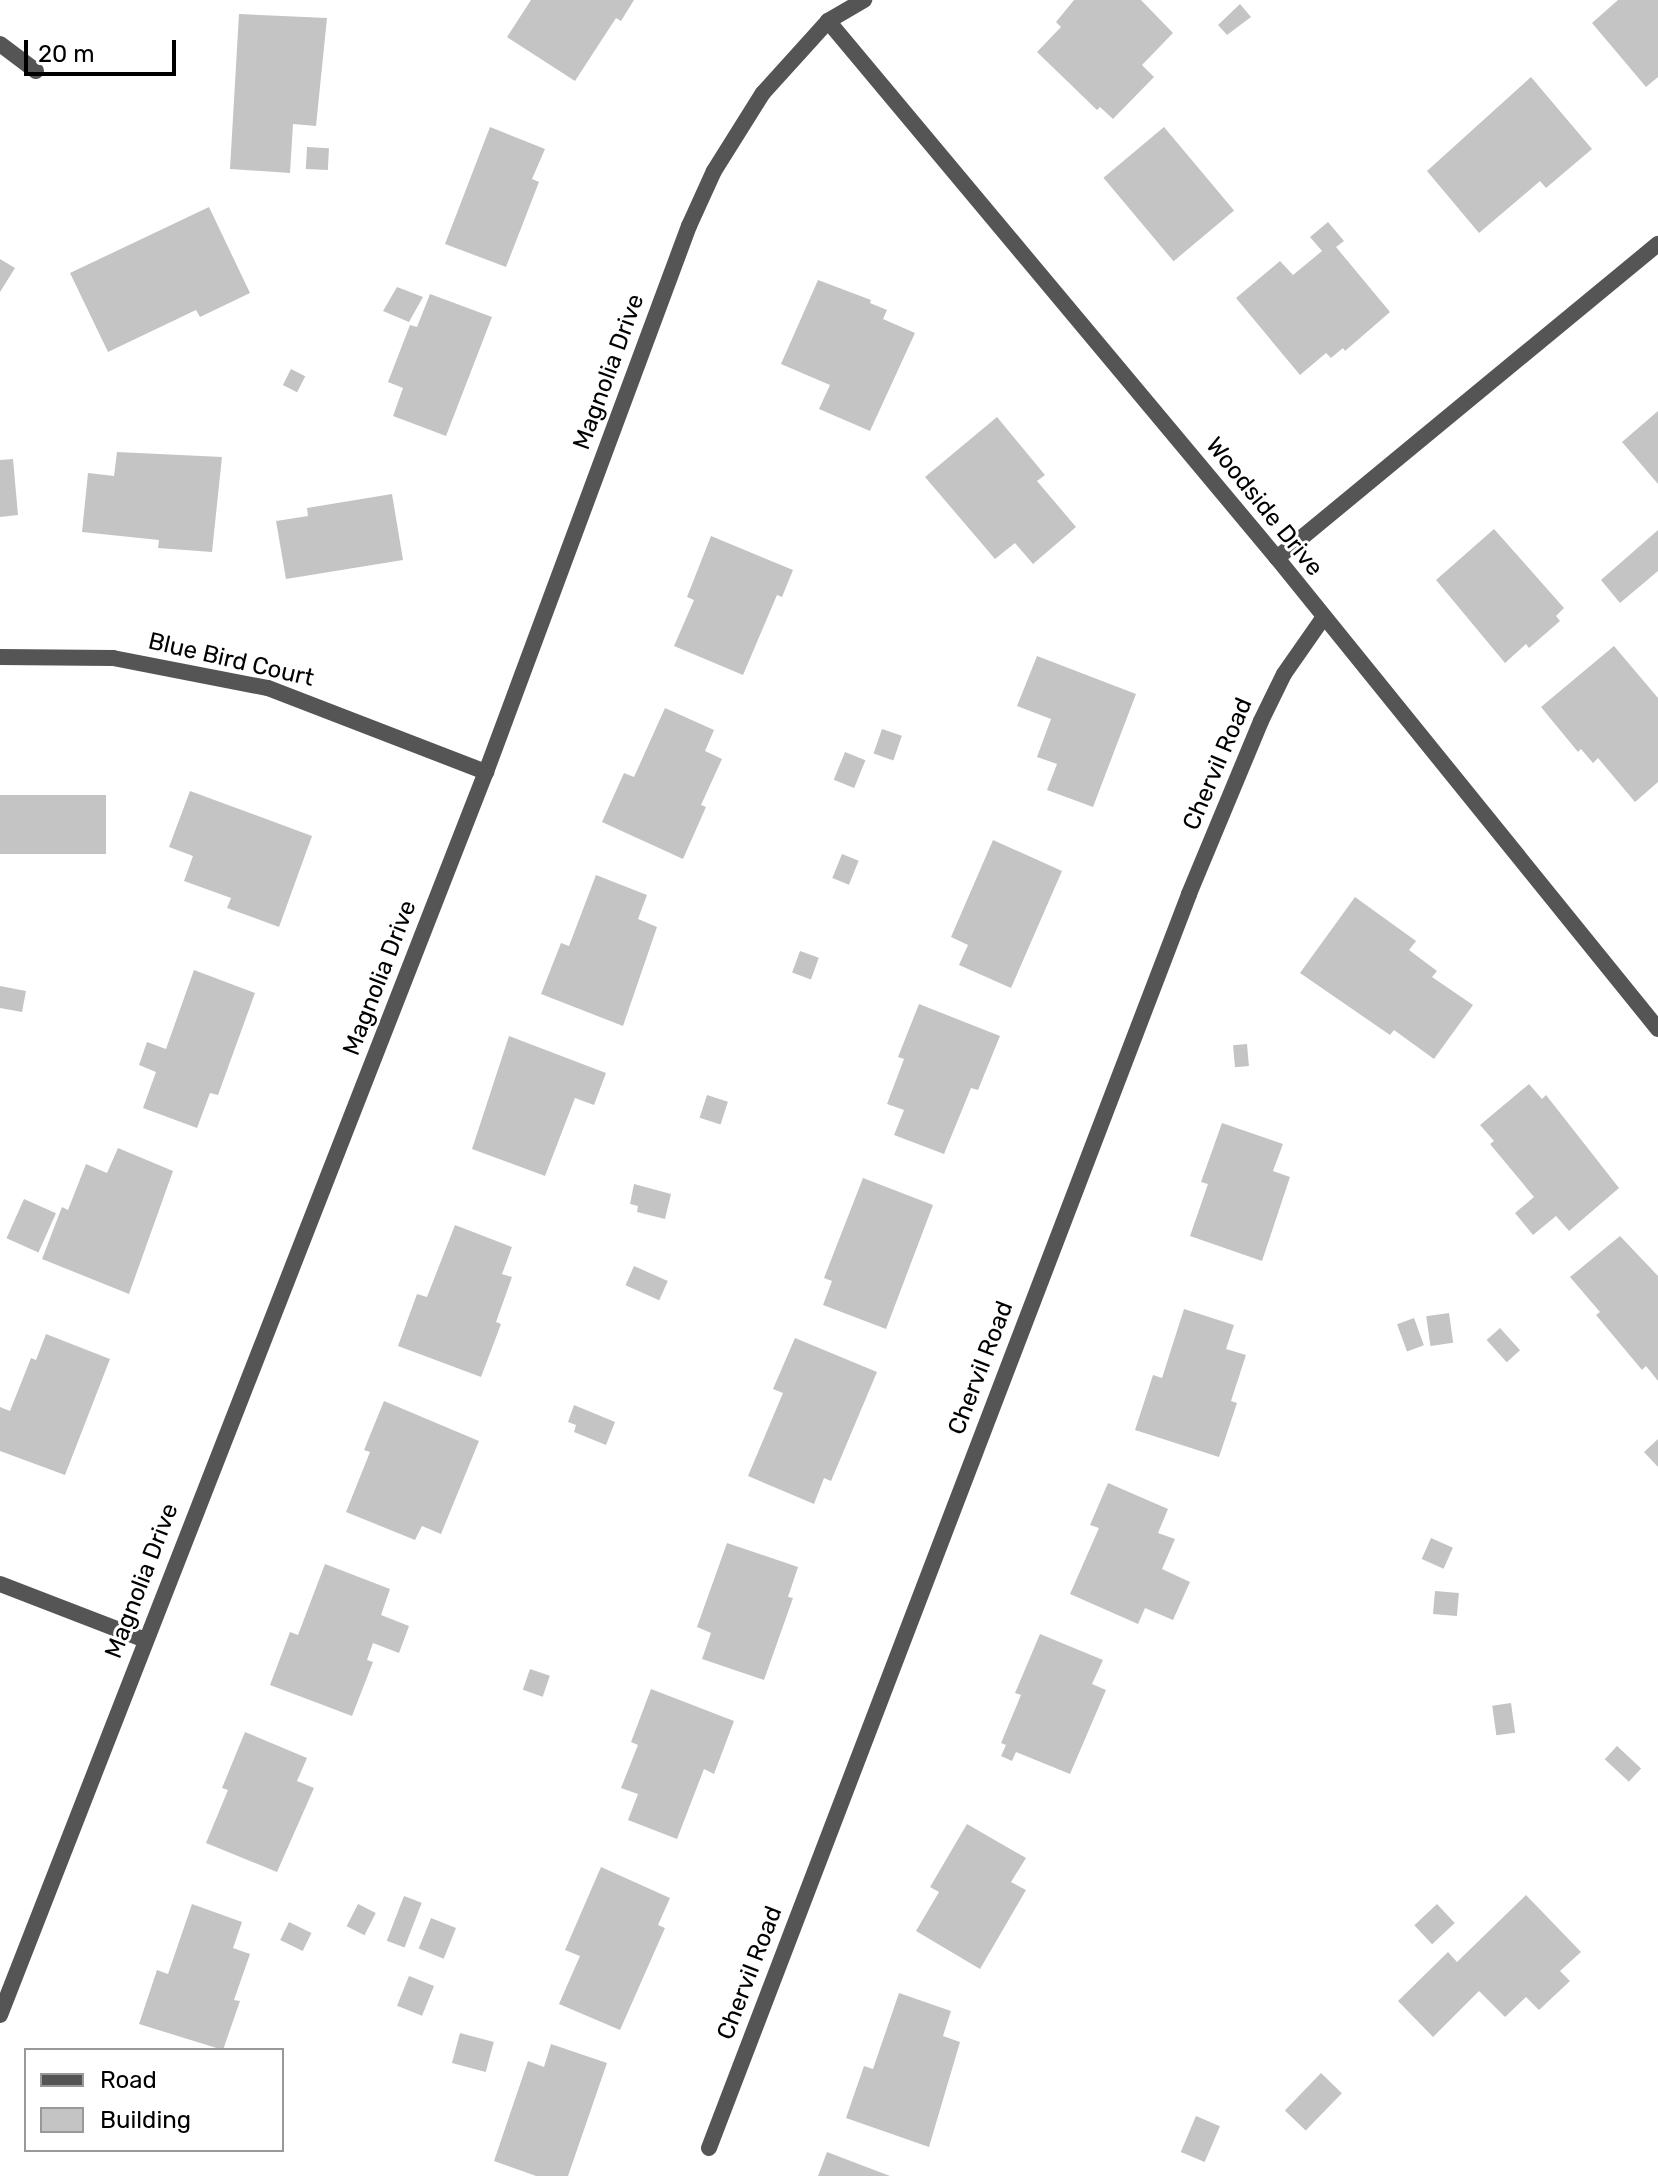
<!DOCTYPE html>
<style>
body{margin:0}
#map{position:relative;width:1658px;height:2176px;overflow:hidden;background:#fff;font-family:Rubik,sans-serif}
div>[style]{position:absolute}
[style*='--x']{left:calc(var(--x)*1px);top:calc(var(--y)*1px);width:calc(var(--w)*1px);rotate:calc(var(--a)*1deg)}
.building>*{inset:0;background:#c4c4c4;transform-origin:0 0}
.street>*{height:16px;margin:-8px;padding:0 8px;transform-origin:8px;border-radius:8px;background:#555}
span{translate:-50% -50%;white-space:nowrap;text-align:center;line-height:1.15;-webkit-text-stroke:6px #fff;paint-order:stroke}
.street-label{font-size:24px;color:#000}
.legend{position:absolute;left:24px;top:2048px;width:260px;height:104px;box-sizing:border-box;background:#fff;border:2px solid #999;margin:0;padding:10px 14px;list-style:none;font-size:24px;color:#000}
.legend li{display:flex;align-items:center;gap:16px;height:40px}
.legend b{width:40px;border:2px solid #999}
.scale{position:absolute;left:24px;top:40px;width:152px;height:36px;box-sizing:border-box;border:4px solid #000;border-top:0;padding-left:10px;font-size:24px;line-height:28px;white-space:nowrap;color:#000;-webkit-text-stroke:6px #fff;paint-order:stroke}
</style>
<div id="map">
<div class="building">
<div style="clip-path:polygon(531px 0,634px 0,621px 21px,616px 18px,575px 81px,507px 37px)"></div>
<div style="clip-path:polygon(1074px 0,1141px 0,1173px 33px,1142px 65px,1154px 77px,1113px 119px,1100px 107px,1097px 110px,1037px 52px,1061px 27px,1056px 22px)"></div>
<div style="clip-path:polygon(1618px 0,1658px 0,1658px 77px,1646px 87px,1592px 23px)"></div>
<div style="clip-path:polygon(1240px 4px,1251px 17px,1227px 35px,1218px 25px)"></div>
<div style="clip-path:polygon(239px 14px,327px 18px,316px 126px,293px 124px,290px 173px,230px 169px)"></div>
<div style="clip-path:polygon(1531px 77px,1592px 149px,1546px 188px,1540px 181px,1479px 233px,1427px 171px)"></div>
<div style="clip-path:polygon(490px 127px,545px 149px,532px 179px,539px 182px,506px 267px,445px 244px)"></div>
<div style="left:1164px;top:127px;width:109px;height:79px;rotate:50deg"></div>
<div style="left:307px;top:147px;width:22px;height:22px;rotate:3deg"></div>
<div style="clip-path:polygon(209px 207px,250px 293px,200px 317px,196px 310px,108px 352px,70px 273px)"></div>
<div style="clip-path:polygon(1328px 222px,1344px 241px,1336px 247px,1390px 312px,1345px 351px,1343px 348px,1331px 358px,1326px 353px,1300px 375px,1236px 298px,1280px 261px,1293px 275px,1322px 251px,1310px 237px)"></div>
<div style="clip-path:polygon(0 259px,15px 268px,0 292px)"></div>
<div style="clip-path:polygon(818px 280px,871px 300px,870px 303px,887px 310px,883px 319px,915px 333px,870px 431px,819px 409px,830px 385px,781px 364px)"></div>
<div style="clip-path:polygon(397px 287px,423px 297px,409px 322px,383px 311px)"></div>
<div style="clip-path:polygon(430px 294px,492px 317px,446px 436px,393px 416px,403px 388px,388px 382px,410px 325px,417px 327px)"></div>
<div style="left:291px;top:369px;width:16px;height:18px;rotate:27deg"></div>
<div style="clip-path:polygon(1658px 411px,1658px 484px,1622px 442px)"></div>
<div style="clip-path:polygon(997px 417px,1045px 475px,1037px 481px,1076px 527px,1033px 564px,1015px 543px,995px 559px,925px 477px)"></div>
<div style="clip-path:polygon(117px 452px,222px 457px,212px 552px,158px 548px,159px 540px,82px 532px,88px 473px,114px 476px)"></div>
<div style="clip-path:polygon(13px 459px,18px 515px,0 517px,0 460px)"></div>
<div style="clip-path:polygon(392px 494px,403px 560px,286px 579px,276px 521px,308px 516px,307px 508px)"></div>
<div style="clip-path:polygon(1494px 529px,1564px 608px,1556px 616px,1560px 621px,1529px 648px,1526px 644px,1505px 663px,1436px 580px)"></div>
<div style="clip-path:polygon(1658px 530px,1658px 571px,1620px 603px,1601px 580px)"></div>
<div style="clip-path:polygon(711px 536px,793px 570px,782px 597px,777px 595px,743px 675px,674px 646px,694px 600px,687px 597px)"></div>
<div style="clip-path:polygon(1614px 646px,1658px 698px,1658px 782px,1635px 802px,1598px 758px,1593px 763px,1581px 749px,1578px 752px,1541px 707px)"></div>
<div style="clip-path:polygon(1037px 656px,1136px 694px,1093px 807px,1047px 790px,1057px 764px,1037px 757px,1051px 719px,1017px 706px)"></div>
<div style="clip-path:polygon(665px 708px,714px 730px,705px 751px,722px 759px,701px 805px,706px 807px,683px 859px,602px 822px,624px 773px,634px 777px)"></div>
<div style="left:882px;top:729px;width:21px;height:26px;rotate:19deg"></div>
<div style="left:845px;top:752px;width:22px;height:30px;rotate:22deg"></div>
<div style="clip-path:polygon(190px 791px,312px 836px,279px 927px,227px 908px,231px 898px,184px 881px,193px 856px,169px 847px)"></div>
<div style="left:0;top:795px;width:106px;height:59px"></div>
<div style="clip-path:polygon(993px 840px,1062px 871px,1011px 988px,959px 965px,968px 945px,951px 937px)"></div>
<div style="left:842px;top:854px;width:18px;height:26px;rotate:22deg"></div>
<div style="clip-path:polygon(596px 875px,647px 895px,638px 919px,657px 927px,623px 1026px,541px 994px,561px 943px,569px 946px)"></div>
<div style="clip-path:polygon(1355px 897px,1416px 941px,1409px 950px,1437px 971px,1432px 977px,1473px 1005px,1434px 1059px,1394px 1030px,1390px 1035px,1300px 973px)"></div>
<div style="left:800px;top:951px;width:20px;height:23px;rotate:20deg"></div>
<div style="clip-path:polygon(194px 970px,255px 993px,218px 1095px,210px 1093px,197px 1128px,143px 1108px,156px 1072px,139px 1065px,147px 1042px,166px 1049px)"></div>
<div style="clip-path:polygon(0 986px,26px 991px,22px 1012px,0 1008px)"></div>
<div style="clip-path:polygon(919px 1004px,1000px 1036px,978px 1090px,971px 1088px,944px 1154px,894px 1135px,904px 1110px,887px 1104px,904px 1059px,898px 1057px)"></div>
<div style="clip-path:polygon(509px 1036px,606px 1073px,594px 1105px,575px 1098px,545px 1176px,472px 1149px)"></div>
<div style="left:1247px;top:1044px;width:22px;height:14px;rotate:85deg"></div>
<div style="clip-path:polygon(1529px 1084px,1542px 1099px,1546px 1095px,1619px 1188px,1569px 1231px,1556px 1216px,1533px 1235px,1515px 1213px,1534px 1197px,1490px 1144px,1494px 1141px,1480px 1125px)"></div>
<div style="left:707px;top:1095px;width:22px;height:24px;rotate:18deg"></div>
<div style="clip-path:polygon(1222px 1123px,1283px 1144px,1273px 1171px,1290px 1177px,1262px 1261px,1190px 1236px,1208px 1184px,1201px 1182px)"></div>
<div style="clip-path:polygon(118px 1148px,173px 1171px,129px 1294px,42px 1259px,62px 1207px,68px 1210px,86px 1164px,107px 1173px)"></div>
<div style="clip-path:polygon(863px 1178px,933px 1205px,886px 1329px,823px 1305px,832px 1281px,824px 1278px)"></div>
<div style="clip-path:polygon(634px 1184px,671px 1194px,665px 1219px,637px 1212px,638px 1206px,630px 1204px)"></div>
<div style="left:24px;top:1199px;width:35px;height:43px;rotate:24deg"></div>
<div style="clip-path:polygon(455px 1225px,512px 1247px,502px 1274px,512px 1277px,496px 1322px,501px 1324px,481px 1377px,398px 1346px,417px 1294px,427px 1297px)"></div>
<div style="clip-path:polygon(1620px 1236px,1658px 1276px,1658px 1381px,1646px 1366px,1642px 1370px,1596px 1315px,1600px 1312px,1570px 1277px)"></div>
<div style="left:634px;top:1266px;width:37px;height:21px;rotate:24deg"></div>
<div style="clip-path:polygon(1184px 1309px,1234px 1325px,1226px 1349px,1246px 1355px,1231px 1401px,1237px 1403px,1219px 1457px,1135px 1430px,1153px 1375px,1162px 1378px)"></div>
<div style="left:1449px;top:1313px;width:30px;height:23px;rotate:82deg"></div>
<div style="left:1414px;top:1318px;width:29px;height:18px;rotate:70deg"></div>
<div style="left:1500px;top:1328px;width:30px;height:18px;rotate:48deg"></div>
<div style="clip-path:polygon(46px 1334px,110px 1359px,65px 1475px,0 1451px,0 1407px,10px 1411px,31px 1358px,36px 1360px)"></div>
<div style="clip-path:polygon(795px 1338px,877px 1372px,831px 1481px,824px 1478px,814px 1504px,748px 1476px,783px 1393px,773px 1389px)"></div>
<div style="clip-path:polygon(384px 1401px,479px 1441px,441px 1534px,422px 1526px,415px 1540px,346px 1512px,370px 1452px,364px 1450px)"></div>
<div style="clip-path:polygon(574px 1405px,615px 1422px,606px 1445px,574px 1432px,576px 1425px,568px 1422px)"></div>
<div style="clip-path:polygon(1658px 1439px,1658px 1467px,1644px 1452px)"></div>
<div style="clip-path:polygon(1108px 1483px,1168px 1509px,1158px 1533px,1175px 1539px,1162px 1569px,1190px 1582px,1173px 1620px,1145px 1608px,1138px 1624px,1070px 1594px,1099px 1528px,1090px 1525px)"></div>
<div style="left:1431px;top:1538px;width:24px;height:23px;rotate:24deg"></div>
<div style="clip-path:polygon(727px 1543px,798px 1567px,788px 1597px,793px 1598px,764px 1680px,702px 1659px,711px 1633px,697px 1627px)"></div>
<div style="clip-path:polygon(325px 1564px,390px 1589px,381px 1615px,409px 1626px,399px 1653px,373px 1643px,367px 1660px,373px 1662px,352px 1716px,270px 1685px,290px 1632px,298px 1635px)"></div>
<div style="left:1435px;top:1591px;width:24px;height:23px;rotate:5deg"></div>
<div style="clip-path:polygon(1040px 1634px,1103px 1660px,1092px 1684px,1106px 1690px,1070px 1774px,1016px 1752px,1012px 1761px,1001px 1756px,1006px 1745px,1001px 1743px,1021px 1695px,1015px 1693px)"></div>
<div style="left:530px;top:1669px;width:21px;height:22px;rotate:19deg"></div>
<div style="clip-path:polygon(651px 1689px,734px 1721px,714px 1774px,704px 1769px,677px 1839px,628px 1820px,638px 1794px,621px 1788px,638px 1745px,631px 1742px)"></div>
<div style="left:1511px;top:1703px;width:30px;height:19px;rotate:82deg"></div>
<div style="clip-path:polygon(245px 1732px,307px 1758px,297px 1781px,314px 1788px,277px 1872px,206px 1843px,228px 1790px,222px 1788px)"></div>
<div style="left:1617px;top:1746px;width:33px;height:18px;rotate:43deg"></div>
<div style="clip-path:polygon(967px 1824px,1026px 1858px,1011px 1882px,1026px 1890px,980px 1969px,916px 1931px,939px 1892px,930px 1887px)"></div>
<div style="clip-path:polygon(601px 1867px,670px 1898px,658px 1925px,665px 1928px,620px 2030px,559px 2004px,580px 1956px,565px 1950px)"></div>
<div style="clip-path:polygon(1526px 1895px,1581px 1952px,1560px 1971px,1570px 1981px,1539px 2010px,1526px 1997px,1505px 2017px,1479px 1991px,1433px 2037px,1398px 2001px,1448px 1952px,1457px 1962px)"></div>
<div style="left:404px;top:1896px;width:19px;height:48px;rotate:21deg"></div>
<div style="clip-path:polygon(192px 1904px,242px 1922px,233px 1948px,250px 1954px,234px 2000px,240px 2001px,223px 2050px,139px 2024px,157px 1970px,168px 1974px)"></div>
<div style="left:358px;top:1904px;width:20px;height:25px;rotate:27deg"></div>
<div style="left:1437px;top:1904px;width:26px;height:31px;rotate:47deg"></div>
<div style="left:431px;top:1918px;width:27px;height:33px;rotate:22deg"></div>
<div style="left:289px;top:1922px;width:25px;height:20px;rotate:26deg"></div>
<div style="left:409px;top:1976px;width:27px;height:32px;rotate:22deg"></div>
<div style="clip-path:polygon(899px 1993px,951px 2011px,943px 2036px,960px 2042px,929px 2147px,846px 2118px,864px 2066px,873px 2069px)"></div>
<div style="left:460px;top:2033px;width:35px;height:31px;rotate:15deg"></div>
<div style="clip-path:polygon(551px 2044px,607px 2063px,568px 2176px,536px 2176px,494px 2161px,528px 2061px,544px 2067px)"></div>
<div style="left:1321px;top:2073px;width:29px;height:52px;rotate:44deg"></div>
<div style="left:1196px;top:2116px;width:26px;height:39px;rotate:23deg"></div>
<div style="clip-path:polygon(827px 2152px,890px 2176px,818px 2176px)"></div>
</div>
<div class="street">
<div style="--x:828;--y:21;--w:700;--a:50.1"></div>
<div style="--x:1277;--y:558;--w:606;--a:51.03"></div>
<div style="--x:0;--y:44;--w:45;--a:36.9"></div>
<div style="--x:1277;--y:558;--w:494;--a:-39.5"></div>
<div style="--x:0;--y:657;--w:113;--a:0.5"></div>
<div style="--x:113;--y:658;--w:158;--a:11"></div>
<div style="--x:268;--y:688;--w:234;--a:21.1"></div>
<div style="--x:0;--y:1584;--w:155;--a:21.1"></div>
<div style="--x:0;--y:2015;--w:1335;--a:-68.65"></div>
<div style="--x:486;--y:772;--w:583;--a:-69.61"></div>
<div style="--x:689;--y:226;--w:60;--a:-65.6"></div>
<div style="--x:714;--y:171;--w:92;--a:-57.9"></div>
<div style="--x:763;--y:93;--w:97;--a:-47.9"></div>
<div style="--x:828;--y:21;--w:42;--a:-30.3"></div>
<div style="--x:709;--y:2148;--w:1343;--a:-69.05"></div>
<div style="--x:1189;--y:894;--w:187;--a:-67.4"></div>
<div style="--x:1261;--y:721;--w:52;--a:-63.9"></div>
<div style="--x:1284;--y:674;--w:68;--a:-55.1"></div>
</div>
<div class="street-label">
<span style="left:609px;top:372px;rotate:-70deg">Magnolia Drive</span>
<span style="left:1264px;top:507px;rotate:51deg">Woodside Drive</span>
<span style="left:231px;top:660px;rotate:13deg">Blue Bird Court</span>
<span style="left:1218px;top:764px;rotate:-67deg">Chervil Road</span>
<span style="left:380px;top:978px;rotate:-69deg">Magnolia Drive</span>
<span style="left:981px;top:1368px;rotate:-69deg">Chervil Road</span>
<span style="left:142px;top:1581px;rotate:-69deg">Magnolia Drive</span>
<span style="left:750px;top:1973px;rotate:-69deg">Chervil Road</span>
</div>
<ul class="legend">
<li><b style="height:10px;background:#555"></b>Road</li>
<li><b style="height:22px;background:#c4c4c4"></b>Building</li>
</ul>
<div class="scale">20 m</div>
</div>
